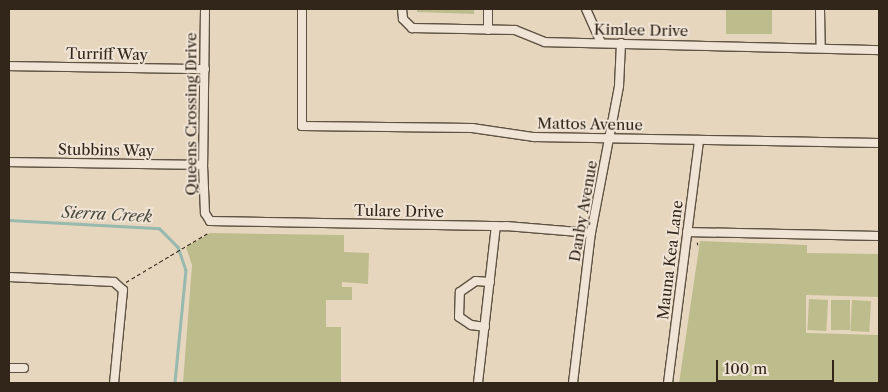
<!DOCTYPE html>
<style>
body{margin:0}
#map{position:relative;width:888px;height:392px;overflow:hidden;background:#e7d6be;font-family:"Libre Caslon Text",serif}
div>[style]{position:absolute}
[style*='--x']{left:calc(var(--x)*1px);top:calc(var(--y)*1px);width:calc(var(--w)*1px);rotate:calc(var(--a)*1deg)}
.green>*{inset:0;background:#bdbc8c;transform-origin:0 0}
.stream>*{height:2.5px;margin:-1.25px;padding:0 1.25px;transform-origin:1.25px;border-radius:1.25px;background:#97b9ae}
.path>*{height:1px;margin-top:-0.5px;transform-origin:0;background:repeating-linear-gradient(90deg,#312619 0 4px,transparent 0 6.5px)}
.roads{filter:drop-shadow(1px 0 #5e5242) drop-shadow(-1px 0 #5e5242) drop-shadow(0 1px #5e5242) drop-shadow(0 -1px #5e5242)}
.minor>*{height:8px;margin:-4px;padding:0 4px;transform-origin:4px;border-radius:4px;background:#efe4d5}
span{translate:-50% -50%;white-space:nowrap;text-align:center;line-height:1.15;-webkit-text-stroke:4px #efe4d5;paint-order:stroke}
.street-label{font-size:15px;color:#312619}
.water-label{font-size:16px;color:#4a4b3e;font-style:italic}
.frame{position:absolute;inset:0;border:10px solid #312619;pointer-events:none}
.scale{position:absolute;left:716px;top:360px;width:118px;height:22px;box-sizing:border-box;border:2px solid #312619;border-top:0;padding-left:6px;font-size:15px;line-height:18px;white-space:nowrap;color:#312619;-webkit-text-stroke:4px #efe4d5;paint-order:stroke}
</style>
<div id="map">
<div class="green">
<div style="clip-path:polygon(417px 9px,474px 9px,474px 14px,417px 12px)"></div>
<div style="left:726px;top:9px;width:46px;height:25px"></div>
<div style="clip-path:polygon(210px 233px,344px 235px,344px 252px,369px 253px,368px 284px,342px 282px,342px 287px,352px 287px,352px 300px,326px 300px,326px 327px,341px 327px,341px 383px,326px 383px,326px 350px,326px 383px,183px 383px,192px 265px,186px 247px)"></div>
<div style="clip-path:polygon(700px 241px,807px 245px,807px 253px,879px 254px,879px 297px,806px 295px,806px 333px,879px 335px,879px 383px,679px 383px)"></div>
<div style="left:809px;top:299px;width:19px;height:31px;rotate:3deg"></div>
<div style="left:831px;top:300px;width:19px;height:30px"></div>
<div style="left:852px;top:300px;width:19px;height:31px;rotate:3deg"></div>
</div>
<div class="stream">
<div style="--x:9;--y:220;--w:150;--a:3.1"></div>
<div style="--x:159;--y:228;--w:27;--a:45"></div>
<div style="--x:178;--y:247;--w:24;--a:71"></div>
<div style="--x:186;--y:270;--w:114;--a:95.6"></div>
</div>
<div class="path">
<div style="--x:582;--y:219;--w:3;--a:72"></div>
<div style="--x:697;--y:242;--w:3;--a:72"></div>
<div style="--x:577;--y:243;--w:3;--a:-45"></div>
<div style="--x:126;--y:282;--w:96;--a:-30.9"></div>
</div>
<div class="roads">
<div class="minor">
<div style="--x:205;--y:9;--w:156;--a:90.7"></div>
<div style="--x:203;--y:165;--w:48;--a:87.6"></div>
<div style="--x:205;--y:213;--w:9;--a:58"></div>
<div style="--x:210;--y:221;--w:296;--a:1"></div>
<div style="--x:506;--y:226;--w:85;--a:4.7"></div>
<div style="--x:302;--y:9;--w:117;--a:90"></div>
<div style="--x:302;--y:126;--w:170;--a:0.7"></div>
<div style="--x:472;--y:128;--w:63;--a:8.3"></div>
<div style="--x:534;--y:137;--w:345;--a:1"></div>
<div style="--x:402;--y:9;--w:10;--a:84"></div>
<div style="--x:403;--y:19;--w:13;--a:45"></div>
<div style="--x:412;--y:28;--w:103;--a:1.1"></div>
<div style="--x:515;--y:30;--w:32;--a:22"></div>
<div style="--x:545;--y:42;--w:334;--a:1.4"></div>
<div style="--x:488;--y:9;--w:21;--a:90"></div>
<div style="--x:586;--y:9;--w:37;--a:66"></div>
<div style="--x:820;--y:9;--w:39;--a:89"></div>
<div style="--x:9;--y:66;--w:196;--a:0.9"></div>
<div style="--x:9;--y:162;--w:194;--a:0.9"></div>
<div style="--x:687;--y:232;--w:192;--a:1.2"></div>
<div style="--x:9;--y:277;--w:105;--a:2.7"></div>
<div style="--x:114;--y:282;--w:12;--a:42"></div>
<div style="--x:123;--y:290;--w:93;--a:95.5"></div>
<div style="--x:485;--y:327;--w:14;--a:-172"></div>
<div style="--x:471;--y:325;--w:14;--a:-146"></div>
<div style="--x:459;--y:317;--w:25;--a:-88"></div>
<div style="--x:460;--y:292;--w:19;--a:-35"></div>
<div style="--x:476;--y:281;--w:14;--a:4"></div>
<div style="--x:9;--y:368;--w:15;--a:0"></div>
<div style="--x:478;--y:383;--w:158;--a:-83.5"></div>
<div style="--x:573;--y:383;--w:151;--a:-83.2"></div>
<div style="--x:591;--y:233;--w:150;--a:-79.2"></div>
<div style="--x:619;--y:86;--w:43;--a:-87.3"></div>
<div style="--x:668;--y:383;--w:245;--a:-82.7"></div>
</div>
</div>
<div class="street-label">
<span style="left:641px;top:30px;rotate:1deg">Kimlee Drive</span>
<span style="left:107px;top:54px;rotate:1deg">Turriff Way</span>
<span style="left:191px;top:114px;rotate:-90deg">Queens Crossing Drive</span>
<span style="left:590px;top:124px;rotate:1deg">Mattos Avenue</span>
<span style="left:106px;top:150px;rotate:1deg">Stubbins Way</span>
<span style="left:399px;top:211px;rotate:1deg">Tulare Drive</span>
<span style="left:583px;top:211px;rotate:-80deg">Danby Avenue</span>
<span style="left:670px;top:260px;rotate:-83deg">Mauna Kea Lane</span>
</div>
<div class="water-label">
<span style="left:107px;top:214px;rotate:3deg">Sierra Creek</span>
</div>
<div class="frame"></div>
<div class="scale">100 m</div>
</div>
